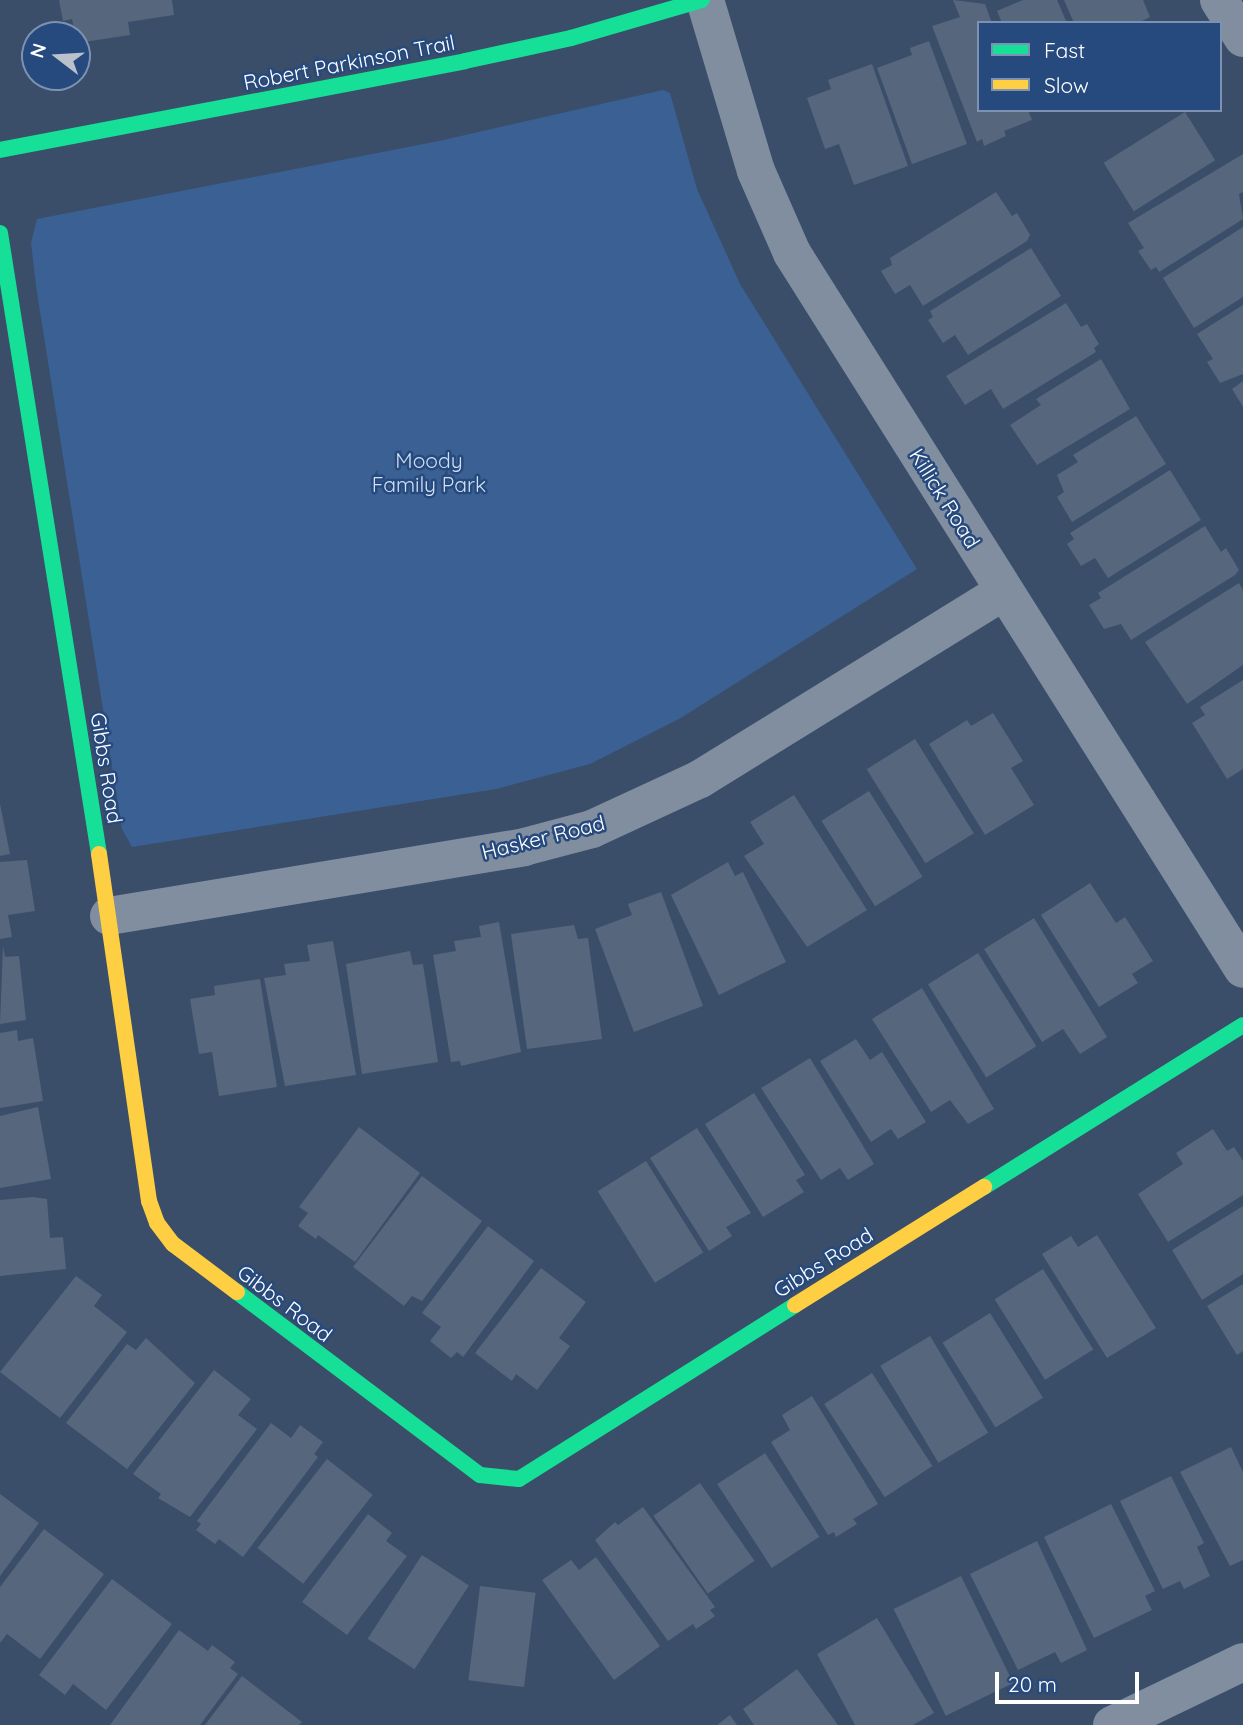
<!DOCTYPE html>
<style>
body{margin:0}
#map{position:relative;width:1243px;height:1725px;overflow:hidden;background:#3a4e6a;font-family:Quicksand,sans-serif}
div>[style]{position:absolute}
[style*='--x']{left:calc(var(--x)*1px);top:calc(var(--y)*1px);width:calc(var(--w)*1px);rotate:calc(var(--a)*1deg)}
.green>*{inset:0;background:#3a6094}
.building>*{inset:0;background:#56667c;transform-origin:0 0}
.street>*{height:38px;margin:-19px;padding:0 19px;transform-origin:19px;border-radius:19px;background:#808ea0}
.fast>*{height:16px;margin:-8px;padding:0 8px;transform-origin:8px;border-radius:8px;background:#16e098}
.slow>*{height:16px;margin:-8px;padding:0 8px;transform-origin:8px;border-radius:8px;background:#ffcf43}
span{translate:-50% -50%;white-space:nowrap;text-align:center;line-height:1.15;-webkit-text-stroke:5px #264a7e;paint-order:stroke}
.street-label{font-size:21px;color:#fff}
.park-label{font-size:21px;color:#cfdff4}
.legend{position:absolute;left:977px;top:21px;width:245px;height:91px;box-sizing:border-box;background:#264a7e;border:2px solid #7d92b2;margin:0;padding:9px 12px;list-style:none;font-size:21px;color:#fff}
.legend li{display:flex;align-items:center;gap:14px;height:35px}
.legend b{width:35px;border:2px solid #7d92b2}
.north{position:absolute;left:21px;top:21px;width:70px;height:70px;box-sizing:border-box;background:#264a7e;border:2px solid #7d92b2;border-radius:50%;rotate:287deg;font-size:19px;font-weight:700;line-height:28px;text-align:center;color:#fff}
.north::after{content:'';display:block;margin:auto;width:24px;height:32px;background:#bac1cb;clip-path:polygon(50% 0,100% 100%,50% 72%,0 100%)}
.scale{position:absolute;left:995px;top:1672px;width:144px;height:32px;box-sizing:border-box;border:4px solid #fff;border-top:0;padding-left:9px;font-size:21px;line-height:24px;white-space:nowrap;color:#fff;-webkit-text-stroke:5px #264a7e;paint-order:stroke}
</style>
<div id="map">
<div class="green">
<div style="clip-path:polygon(663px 90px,670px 93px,697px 189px,740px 284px,917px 569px,679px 719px,590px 764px,496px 789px,132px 847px,122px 829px,36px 286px,31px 243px,37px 219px,439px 141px)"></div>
</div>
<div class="building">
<div style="clip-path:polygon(59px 0,172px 0,174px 15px,128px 22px,130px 35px,77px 43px,72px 19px,63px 21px)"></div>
<div style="clip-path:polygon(953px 0,985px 4px,992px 23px,979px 23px,979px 110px,1028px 110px,1032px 120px,1004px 131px,1006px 136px,984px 146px,982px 139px,977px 142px,932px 26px,960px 17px)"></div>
<div style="clip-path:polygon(1023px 0,1057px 0,1067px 23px,1002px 23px,997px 11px)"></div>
<div style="clip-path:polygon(1064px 0,1143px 0,1150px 17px,1138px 23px,1074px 23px)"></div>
<div style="clip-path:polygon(929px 41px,967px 144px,912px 164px,877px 68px,912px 55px,910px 48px)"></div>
<div style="clip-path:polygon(872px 64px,908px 166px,854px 185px,839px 144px,825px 149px,807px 98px,831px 89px,828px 80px)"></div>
<div style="left:1185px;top:112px;width:57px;height:96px;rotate:58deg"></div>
<div style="clip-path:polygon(1243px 154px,1243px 192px,1239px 194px,1243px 219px,1159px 272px,1156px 267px,1151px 270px,1138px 251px,1144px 248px,1128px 223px)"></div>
<div style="clip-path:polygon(996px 192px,1012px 216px,1017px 213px,1030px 235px,1027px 241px,923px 306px,910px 285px,895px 294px,881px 271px,892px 265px,890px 258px)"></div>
<div style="clip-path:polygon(1243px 227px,1243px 297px,1194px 328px,1163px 278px)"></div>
<div style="clip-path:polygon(1031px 248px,1061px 296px,968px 355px,955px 335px,943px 343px,928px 320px,933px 317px,930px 311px)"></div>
<div style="clip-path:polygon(1066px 303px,1081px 327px,1087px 324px,1099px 344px,1094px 348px,1096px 352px,1003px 409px,991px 389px,965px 405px,946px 376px)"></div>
<div style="clip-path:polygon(1243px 305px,1243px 374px,1220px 383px,1207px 362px,1213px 359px,1197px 334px)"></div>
<div style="clip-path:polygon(1101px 359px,1130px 409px,1037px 465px,1010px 425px,1041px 405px,1036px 399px)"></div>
<div style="clip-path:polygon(1243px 381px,1243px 407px,1232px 389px)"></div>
<div style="clip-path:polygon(1136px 416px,1166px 464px,1072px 522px,1057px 497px,1064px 492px,1057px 475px,1078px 462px,1073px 455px)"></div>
<div style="clip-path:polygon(1170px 470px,1201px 520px,1108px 578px,1095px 558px,1081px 566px,1067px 544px,1074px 539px,1070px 533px)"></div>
<div style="clip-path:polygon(1205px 526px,1221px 552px,1226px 548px,1239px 570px,1235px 575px,1131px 640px,1121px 624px,1104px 629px,1089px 605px,1101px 598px,1098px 593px)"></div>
<div style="clip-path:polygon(1239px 583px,1243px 590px,1243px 665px,1187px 704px,1145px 642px)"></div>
<div style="clip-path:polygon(1243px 680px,1243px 769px,1227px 779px,1192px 723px,1205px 715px,1200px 707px)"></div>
<div style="clip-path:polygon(993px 713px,1023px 761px,1011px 768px,1034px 805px,985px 835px,929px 744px,967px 720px,971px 726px)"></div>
<div style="left:915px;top:739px;width:111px;height:57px;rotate:58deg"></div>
<div style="left:869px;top:791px;width:101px;height:56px;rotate:58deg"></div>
<div style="clip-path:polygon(794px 795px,867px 910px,807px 947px,744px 856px,764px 844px,750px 822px)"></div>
<div style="clip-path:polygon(0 804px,10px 854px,0 856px)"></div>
<div style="clip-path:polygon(27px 860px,35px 911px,8px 915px,12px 937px,0 939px,0 862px)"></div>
<div style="clip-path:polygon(728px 862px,735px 876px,743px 872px,786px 962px,719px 995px,671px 895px)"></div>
<div style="clip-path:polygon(1090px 883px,1116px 923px,1125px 917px,1153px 961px,1132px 974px,1138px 983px,1099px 1007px,1041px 915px)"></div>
<div style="clip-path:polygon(661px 892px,703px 1006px,634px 1032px,595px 929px,632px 915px,628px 904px)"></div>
<div style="clip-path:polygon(1034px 918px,1107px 1037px,1080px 1054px,1063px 1029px,1042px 1042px,984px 949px)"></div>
<div style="clip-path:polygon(499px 922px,521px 1052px,461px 1066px,460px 1061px,451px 1062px,433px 955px,456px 951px,454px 941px,481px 937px,479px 926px)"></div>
<div style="clip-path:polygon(574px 925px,578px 939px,588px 938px,602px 1039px,527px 1049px,511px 934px)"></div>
<div style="clip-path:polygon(333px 941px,356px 1075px,285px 1086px,264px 978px,286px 975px,284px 964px,310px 961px,307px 945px)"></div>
<div style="clip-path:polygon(3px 946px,5px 957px,19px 956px,26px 1020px,0 1024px)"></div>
<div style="clip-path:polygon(410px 951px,413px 965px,423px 964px,438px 1062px,362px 1074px,346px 964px)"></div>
<div style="left:978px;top:953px;width:110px;height:59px;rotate:58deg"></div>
<div style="clip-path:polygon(260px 979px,277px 1087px,219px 1096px,212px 1052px,199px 1054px,190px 999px,215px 995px,214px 986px)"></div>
<div style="clip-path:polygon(922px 988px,994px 1109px,968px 1124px,950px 1100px,931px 1112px,872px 1019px)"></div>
<div style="clip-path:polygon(17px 1030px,18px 1041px,33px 1038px,43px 1101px,0 1108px,0 1033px)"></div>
<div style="clip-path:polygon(856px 1039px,870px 1060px,882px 1052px,926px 1122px,898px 1139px,891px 1129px,871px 1142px,820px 1061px)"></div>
<div style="clip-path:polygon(810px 1058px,874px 1164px,848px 1180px,840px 1168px,821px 1180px,761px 1088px)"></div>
<div style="clip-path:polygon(754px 1093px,805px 1175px,796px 1180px,804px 1192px,763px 1217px,705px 1124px)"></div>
<div style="clip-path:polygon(38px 1107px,51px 1179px,0 1188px,0 1116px)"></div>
<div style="clip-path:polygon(359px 1127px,420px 1173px,355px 1262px,318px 1235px,316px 1239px,298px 1226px,308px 1213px,299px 1207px)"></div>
<div style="clip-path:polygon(697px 1128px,751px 1213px,726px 1227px,732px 1236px,709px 1251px,650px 1158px)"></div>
<div style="clip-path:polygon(1213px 1129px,1227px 1151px,1234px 1147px,1243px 1161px,1243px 1195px,1168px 1242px,1138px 1194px,1183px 1164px,1176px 1153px)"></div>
<div style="left:646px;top:1161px;width:108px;height:57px;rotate:58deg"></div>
<div style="clip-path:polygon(422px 1176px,482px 1221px,422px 1301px,412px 1296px,404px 1306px,353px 1267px)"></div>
<div style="clip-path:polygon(33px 1197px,47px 1199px,50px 1238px,63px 1237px,66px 1269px,0 1276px,0 1200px)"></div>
<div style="clip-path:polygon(1243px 1206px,1243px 1274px,1202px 1300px,1172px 1250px)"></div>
<div style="clip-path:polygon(488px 1226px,534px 1261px,463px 1357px,457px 1352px,451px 1358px,430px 1341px,441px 1327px,422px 1313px)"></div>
<div style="clip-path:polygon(1097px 1235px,1156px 1328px,1107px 1358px,1042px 1254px,1071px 1236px,1078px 1247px)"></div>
<div style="clip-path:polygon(541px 1268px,586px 1302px,559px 1338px,570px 1346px,537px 1390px,516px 1374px,512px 1381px,475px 1353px)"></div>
<div style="left:1043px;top:1269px;width:95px;height:57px;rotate:58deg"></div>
<div style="clip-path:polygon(76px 1276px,102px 1295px,94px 1306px,127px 1332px,60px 1418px,0 1372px)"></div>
<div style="clip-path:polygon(1243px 1284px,1243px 1351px,1237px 1355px,1207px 1306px)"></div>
<div style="left:990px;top:1313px;width:100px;height:56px;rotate:58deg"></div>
<div style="left:930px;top:1336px;width:113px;height:58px;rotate:59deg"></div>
<div style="clip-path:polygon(146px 1338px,195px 1383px,127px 1469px,66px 1423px,127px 1344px,136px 1350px)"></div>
<div style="clip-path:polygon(214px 1370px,251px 1399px,238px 1415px,257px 1429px,190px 1517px,158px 1498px,161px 1494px,133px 1474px)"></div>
<div style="left:872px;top:1373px;width:111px;height:57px;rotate:57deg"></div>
<div style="clip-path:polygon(812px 1396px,878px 1504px,853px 1519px,857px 1524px,836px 1537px,834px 1532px,828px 1535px,771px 1442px,790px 1430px,782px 1415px)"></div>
<div style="clip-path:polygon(271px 1423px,291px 1438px,300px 1425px,323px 1442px,314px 1454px,318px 1457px,243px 1557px,219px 1539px,215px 1544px,196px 1530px,201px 1524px,197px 1521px)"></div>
<div style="clip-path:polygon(1231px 1447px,1243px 1472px,1243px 1560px,1230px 1566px,1180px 1472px)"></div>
<div style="left:765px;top:1453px;width:100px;height:57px;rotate:57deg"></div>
<div style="left:327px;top:1459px;width:58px;height:113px;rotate:38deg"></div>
<div style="clip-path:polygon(1171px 1476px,1204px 1543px,1197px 1547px,1210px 1576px,1184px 1589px,1180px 1581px,1163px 1589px,1120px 1501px)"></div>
<div style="left:700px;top:1483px;width:95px;height:57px;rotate:55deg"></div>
<div style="clip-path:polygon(0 1494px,39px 1523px,0 1576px)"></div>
<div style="clip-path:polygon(1111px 1504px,1155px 1591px,1145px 1596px,1152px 1610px,1094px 1638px,1044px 1537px)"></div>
<div style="clip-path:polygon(643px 1507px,715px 1607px,710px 1610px,715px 1616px,696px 1629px,693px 1624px,668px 1641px,595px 1540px,615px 1522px,618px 1525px)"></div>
<div style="clip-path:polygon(368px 1514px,392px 1533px,386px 1541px,407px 1556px,347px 1635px,302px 1602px)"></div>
<div style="clip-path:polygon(44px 1529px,104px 1574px,40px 1659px,7px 1634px,0 1643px,0 1587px)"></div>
<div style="clip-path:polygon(1037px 1541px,1087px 1650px,1061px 1663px,1055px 1652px,1018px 1670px,970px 1574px)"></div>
<div style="left:422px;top:1555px;width:56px;height:100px;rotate:33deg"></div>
<div style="clip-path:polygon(596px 1557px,660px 1646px,614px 1680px,542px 1580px,571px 1560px,579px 1570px)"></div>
<div style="left:961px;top:1576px;width:119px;height:75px;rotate:64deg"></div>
<div style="clip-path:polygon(112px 1579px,172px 1624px,106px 1710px,73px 1684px,65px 1695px,39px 1675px)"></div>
<div style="left:480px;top:1586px;width:56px;height:95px;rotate:7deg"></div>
<div style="clip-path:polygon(877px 1618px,934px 1713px,913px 1725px,855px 1725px,817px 1654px)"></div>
<div style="clip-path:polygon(179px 1630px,208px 1651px,212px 1645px,235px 1662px,230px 1668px,238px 1674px,200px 1725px,110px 1725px)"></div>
<div style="clip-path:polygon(797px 1669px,838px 1725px,754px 1725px,743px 1709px)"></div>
<div style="clip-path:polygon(242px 1676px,302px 1722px,299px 1725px,205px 1725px)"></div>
<div style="clip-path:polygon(730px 1715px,737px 1725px,717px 1725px)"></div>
</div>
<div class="street">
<div style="--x:705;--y:0;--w:178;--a:73.4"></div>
<div style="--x:756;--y:171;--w:90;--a:66.3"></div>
<div style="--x:792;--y:253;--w:846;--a:57.79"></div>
<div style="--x:1219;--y:0;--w:45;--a:57.7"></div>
<div style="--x:109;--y:916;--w:421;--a:-9.4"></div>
<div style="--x:524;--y:847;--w:70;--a:-14.8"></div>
<div style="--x:592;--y:829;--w:119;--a:-24.8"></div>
<div style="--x:700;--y:779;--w:357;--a:-31.7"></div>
<div style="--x:1112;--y:1725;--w:145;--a:-25.7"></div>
</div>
<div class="fast">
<div style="--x:0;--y:150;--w:473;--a:-10.8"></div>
<div style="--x:465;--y:61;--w:108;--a:-12.2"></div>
<div style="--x:571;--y:38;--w:136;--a:-16.2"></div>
<div style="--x:0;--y:233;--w:629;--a:80.94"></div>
<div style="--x:984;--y:1187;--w:305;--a:-32"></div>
<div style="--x:237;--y:1292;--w:304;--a:37"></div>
<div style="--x:480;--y:1475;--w:39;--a:6"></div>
<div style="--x:519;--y:1479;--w:326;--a:-32.2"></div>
</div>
<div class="slow">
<div style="--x:99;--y:854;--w:351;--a:81.8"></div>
<div style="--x:149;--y:1201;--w:23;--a:70"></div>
<div style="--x:157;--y:1223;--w:26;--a:53"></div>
<div style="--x:173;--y:1244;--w:80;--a:36.9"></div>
<div style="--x:795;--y:1305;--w:223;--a:-32"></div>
</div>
<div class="street-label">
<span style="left:349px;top:62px;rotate:-11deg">Robert Parkinson Trail</span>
<span style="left:945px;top:498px;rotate:58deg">Killick Road</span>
<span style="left:107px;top:768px;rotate:81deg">Gibbs Road</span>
<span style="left:543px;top:837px;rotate:-14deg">Hasker Road</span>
<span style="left:823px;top:1262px;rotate:-32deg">Gibbs Road</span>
<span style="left:285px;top:1303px;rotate:37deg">Gibbs Road</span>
</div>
<div class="park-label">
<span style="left:429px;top:472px">Moody<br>Family Park</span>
</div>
<ul class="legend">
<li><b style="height:9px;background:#16e098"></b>Fast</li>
<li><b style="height:9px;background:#ffcf43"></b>Slow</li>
</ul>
<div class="north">N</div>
<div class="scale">20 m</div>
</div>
